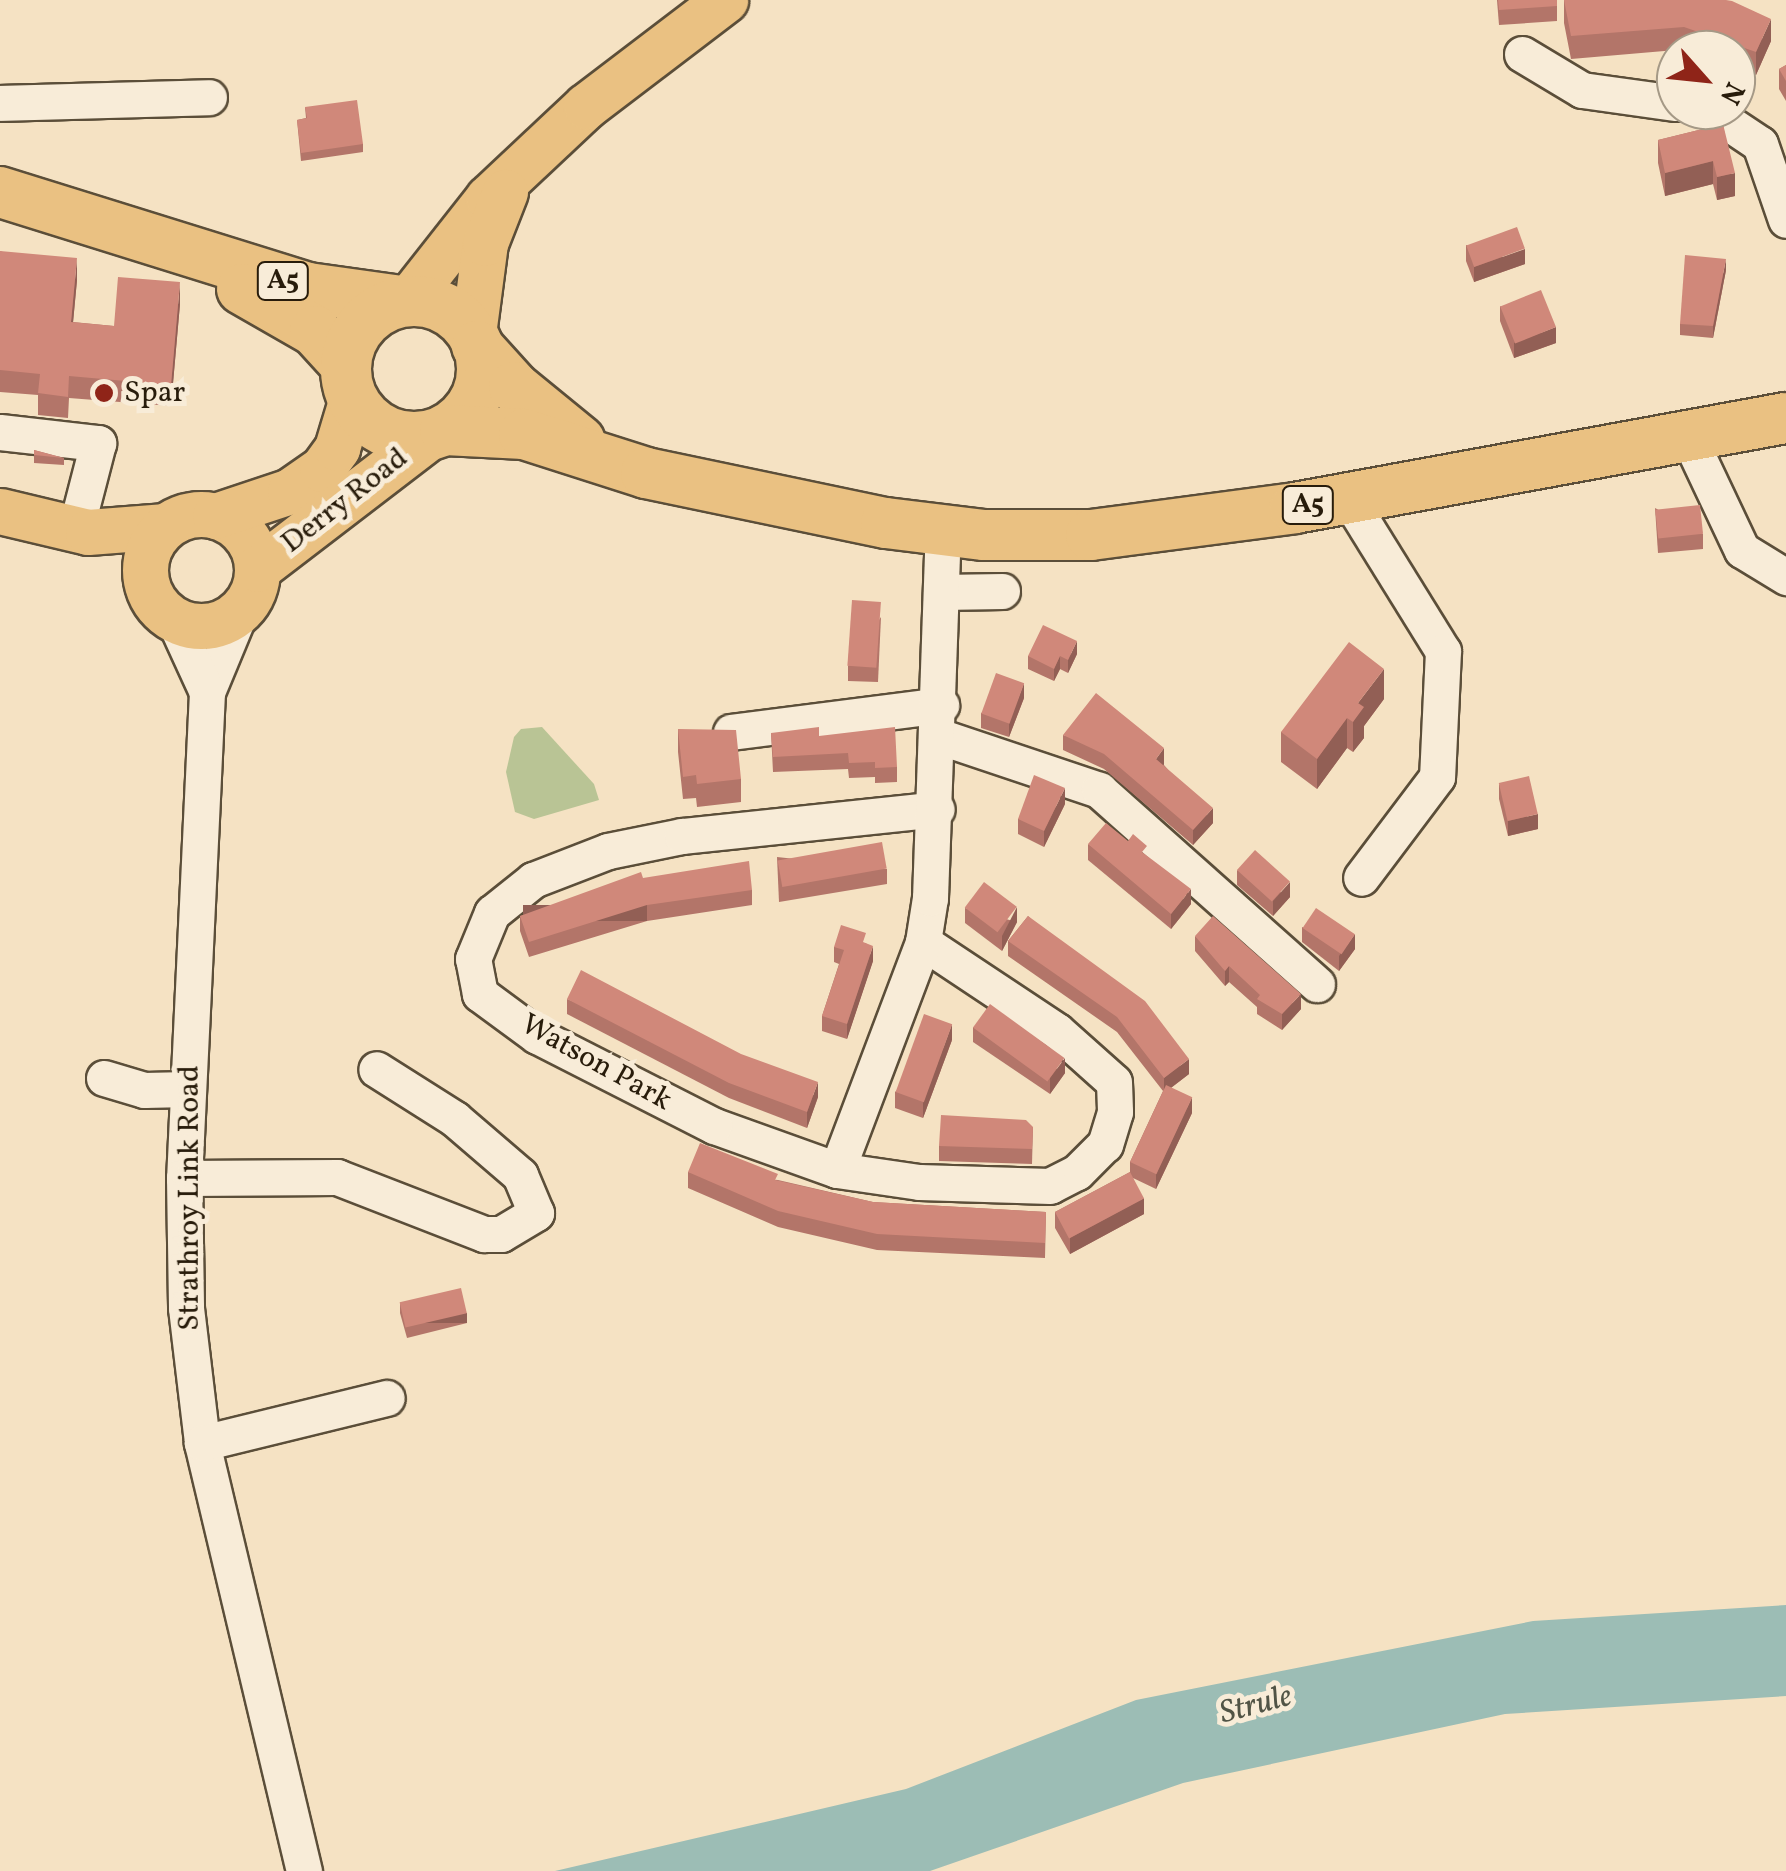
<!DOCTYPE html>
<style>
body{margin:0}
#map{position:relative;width:1786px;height:1871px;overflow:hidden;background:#f5e2c3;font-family:Vollkorn,serif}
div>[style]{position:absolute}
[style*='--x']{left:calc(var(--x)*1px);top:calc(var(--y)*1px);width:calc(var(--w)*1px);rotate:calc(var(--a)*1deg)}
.green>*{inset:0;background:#b9c495}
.water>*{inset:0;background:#9cbdb5}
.roads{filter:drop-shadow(2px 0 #5b4e39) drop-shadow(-2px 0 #5b4e39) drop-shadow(0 2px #5b4e39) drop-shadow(0 -2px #5b4e39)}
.minor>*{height:35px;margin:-17.5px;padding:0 17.5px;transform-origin:17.5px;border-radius:17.5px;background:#f8ecd8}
.major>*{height:45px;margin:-22.5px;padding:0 22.5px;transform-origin:22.5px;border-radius:22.5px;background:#eac182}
.major>.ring{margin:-22.5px;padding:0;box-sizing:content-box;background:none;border:45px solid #eac182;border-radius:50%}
.highway>*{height:50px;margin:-25px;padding:0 25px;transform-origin:25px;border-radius:25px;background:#eac182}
.highway>.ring{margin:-25px;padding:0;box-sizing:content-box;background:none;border:50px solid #eac182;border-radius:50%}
.wall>*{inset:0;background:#b37569}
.shaded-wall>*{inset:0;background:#925f55;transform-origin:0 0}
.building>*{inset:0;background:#d0887a;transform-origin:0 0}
.dots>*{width:28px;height:28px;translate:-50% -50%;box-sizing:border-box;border:5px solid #f8ecd8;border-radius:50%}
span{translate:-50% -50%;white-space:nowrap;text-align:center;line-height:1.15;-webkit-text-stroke:10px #f8ecd8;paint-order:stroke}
.shield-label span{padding:2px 8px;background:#f8ecd8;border:2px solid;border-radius:8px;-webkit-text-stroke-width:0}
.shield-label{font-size:28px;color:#281c0b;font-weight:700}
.poi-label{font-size:30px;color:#281c0b}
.left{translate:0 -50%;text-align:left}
.street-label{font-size:30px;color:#281c0b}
.water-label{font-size:32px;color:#515446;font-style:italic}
.north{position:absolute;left:1656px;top:30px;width:100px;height:100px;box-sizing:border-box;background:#f8ecd8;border:2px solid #a59986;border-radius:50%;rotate:117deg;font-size:28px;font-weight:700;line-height:40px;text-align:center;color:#281c0b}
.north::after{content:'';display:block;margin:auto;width:35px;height:45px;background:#8f2418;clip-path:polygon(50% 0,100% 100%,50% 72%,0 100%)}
</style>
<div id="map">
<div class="green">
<div style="clip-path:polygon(542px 727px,594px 784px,599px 800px,534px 819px,515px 812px,506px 772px,514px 737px,521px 729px)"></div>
</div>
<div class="water">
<div style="clip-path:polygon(1786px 1605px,1786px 1696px,1505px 1714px,1183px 1783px,930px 1871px,555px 1871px,906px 1789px,1136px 1700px,1533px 1621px)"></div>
</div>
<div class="roads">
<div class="minor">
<div style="--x:1522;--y:54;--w:70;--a:31"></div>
<div style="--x:1582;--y:90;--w:95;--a:7.9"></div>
<div style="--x:0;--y:103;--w:209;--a:-1.6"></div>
<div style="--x:1709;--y:110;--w:61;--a:33.7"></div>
<div style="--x:1760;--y:144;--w:80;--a:71.1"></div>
<div style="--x:0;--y:432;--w:99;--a:6.4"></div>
<div style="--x:98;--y:443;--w:88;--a:104.5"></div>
<div style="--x:1688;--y:436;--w:126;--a:64.7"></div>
<div style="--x:1742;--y:550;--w:52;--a:31.5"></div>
<div style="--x:1348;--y:498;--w:180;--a:58.2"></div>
<div style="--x:1443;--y:651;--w:126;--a:92.7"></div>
<div style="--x:1437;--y:777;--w:126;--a:127"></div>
<div style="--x:942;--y:592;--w:60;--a:-1"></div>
<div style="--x:241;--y:610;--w:89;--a:112.5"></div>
<div style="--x:207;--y:692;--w:487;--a:92.7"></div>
<div style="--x:184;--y:1178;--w:130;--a:89.1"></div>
<div style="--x:186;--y:1308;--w:136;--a:83.2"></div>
<div style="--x:202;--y:1443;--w:440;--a:76.6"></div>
<div style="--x:174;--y:620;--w:79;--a:65.4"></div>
<div style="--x:731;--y:732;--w:212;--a:-7.3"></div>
<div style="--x:941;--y:737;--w:167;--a:18.5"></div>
<div style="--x:1099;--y:790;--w:292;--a:41.7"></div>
<div style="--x:923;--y:942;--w:161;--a:33.6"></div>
<div style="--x:1057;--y:1031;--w:76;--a:41.8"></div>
<div style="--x:1114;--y:1082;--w:30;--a:88"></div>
<div style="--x:1115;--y:1112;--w:34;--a:107"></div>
<div style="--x:1105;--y:1144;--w:40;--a:135"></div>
<div style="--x:1077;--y:1172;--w:30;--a:153"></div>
<div style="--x:1050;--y:1186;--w:131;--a:-178.3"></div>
<div style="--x:919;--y:1182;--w:83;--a:-171.7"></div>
<div style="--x:837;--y:1170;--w:131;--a:-160.3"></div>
<div style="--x:714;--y:1126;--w:199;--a:-153"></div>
<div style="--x:537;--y:1036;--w:71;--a:-143.6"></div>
<div style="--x:480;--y:994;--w:36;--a:-101"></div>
<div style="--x:473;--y:959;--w:50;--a:-67.6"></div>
<div style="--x:492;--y:913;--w:53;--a:-38.8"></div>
<div style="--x:533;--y:880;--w:80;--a:-21.1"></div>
<div style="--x:608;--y:851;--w:76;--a:-11.5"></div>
<div style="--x:682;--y:836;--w:256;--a:-6"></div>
<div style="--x:104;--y:1078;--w:42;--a:16.7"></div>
<div style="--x:144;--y:1090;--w:44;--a:-1.3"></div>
<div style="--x:837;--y:1170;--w:244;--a:-69.3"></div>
<div style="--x:923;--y:942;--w:45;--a:-81"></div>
<div style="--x:930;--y:898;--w:368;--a:-88"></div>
<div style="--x:184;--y:1178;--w:153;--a:-0.4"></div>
<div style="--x:337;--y:1177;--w:158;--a:21.2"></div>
<div style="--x:484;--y:1234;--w:17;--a:0"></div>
<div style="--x:501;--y:1234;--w:41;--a:-31"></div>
<div style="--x:536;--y:1213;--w:41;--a:-112.8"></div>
<div style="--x:520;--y:1175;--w:86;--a:-139.3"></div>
<div style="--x:455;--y:1119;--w:93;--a:-147.7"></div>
<div style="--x:202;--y:1443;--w:190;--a:-13.7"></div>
</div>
<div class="major">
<div style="--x:407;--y:301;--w:131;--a:-51.8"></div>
<div style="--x:488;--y:198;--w:134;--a:-43.2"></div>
<div style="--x:586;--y:106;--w:175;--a:-37.3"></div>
<div style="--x:473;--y:334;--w:92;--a:-82.5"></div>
<div style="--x:485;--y:243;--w:55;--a:-68.6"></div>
<div style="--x:0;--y:511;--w:90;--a:13.4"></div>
<div style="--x:88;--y:532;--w:78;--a:-4.4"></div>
<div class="ring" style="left:145px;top:514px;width:67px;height:67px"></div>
<div style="--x:215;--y:516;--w:79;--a:-18.4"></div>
<div style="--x:290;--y:491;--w:39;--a:-35"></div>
<div style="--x:322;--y:469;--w:26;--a:-54"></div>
<div style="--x:337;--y:448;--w:52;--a:-73.3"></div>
<div style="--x:257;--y:569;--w:222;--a:-37.5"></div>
</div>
<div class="highway">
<div style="--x:0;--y:192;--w:323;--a:17.3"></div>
<div style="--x:308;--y:288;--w:94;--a:8"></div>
<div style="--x:242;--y:289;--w:84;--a:29.9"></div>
<div style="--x:315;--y:331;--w:46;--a:47.6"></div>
<div class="ring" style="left:346px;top:301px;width:86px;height:86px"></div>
<div style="--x:477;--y:346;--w:55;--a:47.9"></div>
<div style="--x:514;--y:387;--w:85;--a:39.3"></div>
<div style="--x:445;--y:430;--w:79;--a:2.9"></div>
<div style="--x:524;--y:434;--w:128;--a:17.7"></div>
<div style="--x:646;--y:473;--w:245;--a:11.8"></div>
<div style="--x:886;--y:523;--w:99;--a:7"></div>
<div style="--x:984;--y:535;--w:107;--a:0"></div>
<div style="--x:1091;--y:535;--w:206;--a:-7.5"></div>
<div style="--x:1295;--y:508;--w:499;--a:-10.4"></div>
</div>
</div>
<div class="wall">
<div style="clip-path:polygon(1497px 0,1557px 0,1557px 21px,1499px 25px)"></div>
<div style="clip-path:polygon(1564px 0,1771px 41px,1756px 75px,1736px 68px,1736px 50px,1676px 50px,1571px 59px,1564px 23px)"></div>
<div style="clip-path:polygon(1786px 65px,1786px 101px,1779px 89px,1779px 69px)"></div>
<div style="clip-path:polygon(305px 107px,363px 144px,363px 152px,301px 161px,297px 120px,306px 118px)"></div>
<div style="clip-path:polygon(1723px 124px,1735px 196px,1717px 200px,1713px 184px,1665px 196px,1658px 163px,1658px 140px)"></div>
<div style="clip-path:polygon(1466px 245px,1525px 264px,1474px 282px,1466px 261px)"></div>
<div style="clip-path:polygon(0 251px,77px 280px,73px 322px,114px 326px,180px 304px,171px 406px,69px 398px,68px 418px,38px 415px,38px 395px,0 392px)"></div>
<div style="clip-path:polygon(1726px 270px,1713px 338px,1680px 335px,1680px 324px)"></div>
<div style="clip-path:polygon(1500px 306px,1556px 343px,1514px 358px,1500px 321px)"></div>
<div style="clip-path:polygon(34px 450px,64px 458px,64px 465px,34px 463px)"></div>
<div style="clip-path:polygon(1655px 508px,1703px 534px,1703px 549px,1658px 553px)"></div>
<div style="clip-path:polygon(881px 617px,878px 682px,848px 681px,848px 666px)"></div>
<div style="clip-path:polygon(1077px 654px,1068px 673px,1060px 669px,1054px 681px,1028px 669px,1028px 656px)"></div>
<div style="clip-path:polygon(1024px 698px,1009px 737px,981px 728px,981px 713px)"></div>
<div style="clip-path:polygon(1384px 699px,1364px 726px,1364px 738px,1353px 752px,1347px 748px,1317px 789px,1281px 762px,1281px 732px)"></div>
<div style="clip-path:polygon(678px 729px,741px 779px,741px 802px,697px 807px,696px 798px,683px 799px,678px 752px)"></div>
<div style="clip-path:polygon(771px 733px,819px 736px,897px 767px,897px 782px,875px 783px,875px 777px,849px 778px,848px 769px,773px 772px)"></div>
<div style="clip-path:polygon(1063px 735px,1164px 764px,1164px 765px,1213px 823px,1193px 845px,1104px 769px,1063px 750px)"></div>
<div style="clip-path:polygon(1499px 784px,1538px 829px,1508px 836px,1499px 799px)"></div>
<div style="clip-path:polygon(1065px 804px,1044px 847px,1018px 834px,1018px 819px)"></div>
<div style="clip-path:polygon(1088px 844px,1191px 904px,1171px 929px,1088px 860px)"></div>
<div style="clip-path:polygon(777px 857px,887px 869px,887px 884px,779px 902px)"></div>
<div style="clip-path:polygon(1237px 870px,1290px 897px,1273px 916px,1237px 885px)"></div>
<div style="clip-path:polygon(643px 878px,752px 890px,752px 905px,647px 921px,529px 957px,520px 931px,520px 916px)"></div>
<div style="clip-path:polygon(965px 908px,1017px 922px,1002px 951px,965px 923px)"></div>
<div style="clip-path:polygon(1028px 916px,1189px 1074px,1171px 1088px,1192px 1113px,1156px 1189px,1133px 1178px,1144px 1214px,1070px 1254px,1055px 1228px,1055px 1212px,1130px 1172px,1130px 1162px,1163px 1091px,1117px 1032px,1008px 956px,1008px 941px)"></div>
<div style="clip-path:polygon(1302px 927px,1355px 949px,1339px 971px,1302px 942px)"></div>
<div style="clip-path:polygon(1195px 936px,1301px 1009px,1282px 1030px,1257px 1014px,1257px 1007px,1229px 982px,1225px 986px,1195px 951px)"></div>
<div style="clip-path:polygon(866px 943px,873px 961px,847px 1039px,822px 1031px,822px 1016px,839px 964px,834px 962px,834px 947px)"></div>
<div style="clip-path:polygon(567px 999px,818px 1097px,807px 1128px,729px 1098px,567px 1014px)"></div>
<div style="clip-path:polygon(973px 1027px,1065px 1073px,1050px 1094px,973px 1042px)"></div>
<div style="clip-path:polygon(952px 1040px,923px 1118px,895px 1108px,895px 1092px)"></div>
<div style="clip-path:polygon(1033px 1127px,1032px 1164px,939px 1161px,939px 1146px)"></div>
<div style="clip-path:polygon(688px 1172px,778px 1180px,873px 1202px,1046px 1212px,1045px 1258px,877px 1250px,778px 1227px,688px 1188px)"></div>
<div style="clip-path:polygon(400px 1303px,467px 1323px,407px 1338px,400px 1313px)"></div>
</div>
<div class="shaded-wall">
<div style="clip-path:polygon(1771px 19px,1771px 41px,1756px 75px,1756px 52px)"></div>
<div style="clip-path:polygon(1713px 161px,1713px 184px,1665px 196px,1665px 173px)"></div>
<div style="clip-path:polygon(1735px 173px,1735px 196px,1717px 200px,1717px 177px)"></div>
<div style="clip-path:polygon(1525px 249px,1525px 264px,1474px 282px,1474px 267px)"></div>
<div style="clip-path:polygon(77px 258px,77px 280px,71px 344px,71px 322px)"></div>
<div style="clip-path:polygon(1726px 259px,1726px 270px,1713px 338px,1713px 326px)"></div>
<div style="clip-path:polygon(180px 282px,180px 304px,171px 406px,171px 385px)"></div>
<div style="clip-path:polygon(1556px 327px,1556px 343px,1514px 358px,1514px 343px)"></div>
<div style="clip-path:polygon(1077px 641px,1077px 654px,1068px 673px,1068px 660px)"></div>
<div style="clip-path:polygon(1060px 656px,1060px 669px,1054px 681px,1054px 669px)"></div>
<div style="clip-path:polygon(1384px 669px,1384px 699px,1364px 726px,1364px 738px,1353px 752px,1353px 722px,1358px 703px)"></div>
<div style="clip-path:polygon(1024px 683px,1024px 698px,1009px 737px,1009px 722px)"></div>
<div style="clip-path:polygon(1347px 718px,1347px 748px,1317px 789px,1317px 759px)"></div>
<div style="clip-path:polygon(1164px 748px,1164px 764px,1156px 774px,1156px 759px)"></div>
<div style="clip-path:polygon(1065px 788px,1065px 804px,1044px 847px,1044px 831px)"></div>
<div style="clip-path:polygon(1213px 808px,1213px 823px,1193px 845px,1193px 830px)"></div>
<div style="clip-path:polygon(1538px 814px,1538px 829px,1508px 836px,1508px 821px)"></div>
<div style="clip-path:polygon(1290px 882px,1290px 897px,1273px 916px,1273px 901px)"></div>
<div style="clip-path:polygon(1191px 889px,1191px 904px,1171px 929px,1171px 914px)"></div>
<div style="left:647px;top:905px;width:16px;height:124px;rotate:90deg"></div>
<div style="clip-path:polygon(1017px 907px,1017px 922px,1002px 951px,1002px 936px)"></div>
<div style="clip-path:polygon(1355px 934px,1355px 949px,1339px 971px,1339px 956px)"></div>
<div style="clip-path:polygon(873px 946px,873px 961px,847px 1039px,847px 1024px)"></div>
<div style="clip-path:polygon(1229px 966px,1229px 982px,1225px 986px,1225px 971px)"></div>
<div style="clip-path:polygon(1301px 994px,1301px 1009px,1282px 1030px,1282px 1014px)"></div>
<div style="clip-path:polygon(952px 1024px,952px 1040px,923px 1118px,923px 1103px)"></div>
<div style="clip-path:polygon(1065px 1058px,1065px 1073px,1050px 1094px,1050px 1078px)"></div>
<div style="clip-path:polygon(1189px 1059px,1189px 1074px,1164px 1093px,1164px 1078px)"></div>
<div style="clip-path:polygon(818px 1082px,818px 1097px,807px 1128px,807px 1112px)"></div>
<div style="clip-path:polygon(1192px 1097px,1192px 1113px,1156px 1189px,1156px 1174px)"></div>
<div style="clip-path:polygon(1144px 1198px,1144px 1214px,1070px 1254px,1070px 1238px)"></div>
<div style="left:467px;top:1313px;width:10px;height:62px;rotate:90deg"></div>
</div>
<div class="building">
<div style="clip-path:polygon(1498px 0,1557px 0,1557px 6px,1499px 10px)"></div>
<div style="clip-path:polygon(1564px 0,1726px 0,1732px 1px,1771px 19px,1756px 52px,1684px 27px,1571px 36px)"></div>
<div style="clip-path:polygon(1786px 65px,1786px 81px,1779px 69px)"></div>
<div style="clip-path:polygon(357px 100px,363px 144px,301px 153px,297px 120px,307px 118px,305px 107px)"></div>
<div style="clip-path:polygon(1723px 124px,1735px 173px,1717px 177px,1713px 161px,1665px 173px,1658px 140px)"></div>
<div style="left:1517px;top:227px;width:23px;height:54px;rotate:70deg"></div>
<div style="clip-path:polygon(0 251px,77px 258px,71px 322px,114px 326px,118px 277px,180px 282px,171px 385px,69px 376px,68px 397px,38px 393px,40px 374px,0 370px)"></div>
<div style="clip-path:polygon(1685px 255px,1726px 259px,1713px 326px,1680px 324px)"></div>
<div style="left:1541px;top:290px;width:40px;height:44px;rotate:68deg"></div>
<div style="clip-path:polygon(34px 450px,64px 458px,34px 455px)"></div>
<div style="left:1700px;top:505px;width:29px;height:45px;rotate:84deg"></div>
<div style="left:852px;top:600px;width:29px;height:66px;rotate:4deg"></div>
<div style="clip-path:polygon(1043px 625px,1077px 641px,1068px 660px,1060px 656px,1054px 669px,1028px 656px)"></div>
<div style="clip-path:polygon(1349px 642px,1384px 669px,1358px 703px,1364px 707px,1353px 722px,1347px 718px,1317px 759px,1281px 732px)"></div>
<div style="left:996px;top:673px;width:30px;height:43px;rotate:20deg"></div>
<div style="clip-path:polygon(1096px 693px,1164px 748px,1156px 759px,1213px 808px,1193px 830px,1104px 754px,1063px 735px)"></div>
<div style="clip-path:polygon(819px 727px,819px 736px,895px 727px,897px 767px,875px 768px,875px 762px,849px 763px,848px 753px,773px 757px,771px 733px)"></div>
<div style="clip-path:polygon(678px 729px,736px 730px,741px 779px,697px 784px,696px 775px,683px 777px)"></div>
<div style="clip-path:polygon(1034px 775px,1065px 788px,1044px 831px,1018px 819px)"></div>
<div style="left:1529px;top:776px;width:39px;height:31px;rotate:77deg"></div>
<div style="clip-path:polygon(1106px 823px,1128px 841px,1133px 834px,1147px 846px,1142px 852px,1191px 889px,1171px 914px,1088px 844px)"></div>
<div style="left:882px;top:842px;width:27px;height:106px;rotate:80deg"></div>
<div style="left:1255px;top:850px;width:47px;height:27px;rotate:42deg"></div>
<div style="clip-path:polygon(749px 861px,752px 890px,647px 905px,529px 942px,520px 916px,641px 872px,643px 878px)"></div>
<div style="left:984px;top:882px;width:41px;height:32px;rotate:37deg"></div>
<div style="left:1316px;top:908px;width:47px;height:24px;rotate:34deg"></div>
<div style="clip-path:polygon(1028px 916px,1145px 1001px,1189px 1059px,1164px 1078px,1117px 1017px,1008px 941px)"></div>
<div style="clip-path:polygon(1213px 916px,1301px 994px,1282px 1014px,1257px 999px,1260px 995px,1229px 966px,1225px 971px,1195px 936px)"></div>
<div style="clip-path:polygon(841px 925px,866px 933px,863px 942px,873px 946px,847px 1024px,822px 1016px,844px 950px,834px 947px)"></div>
<div style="clip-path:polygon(581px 970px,741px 1054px,818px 1082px,807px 1112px,729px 1083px,567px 999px)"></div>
<div style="left:990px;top:1004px;width:92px;height:29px;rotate:36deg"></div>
<div style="left:924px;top:1014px;width:30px;height:83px;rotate:20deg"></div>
<div style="left:1166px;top:1085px;width:29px;height:85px;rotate:25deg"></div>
<div style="clip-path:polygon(941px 1115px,1026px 1120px,1033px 1127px,1032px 1149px,939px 1146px)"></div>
<div style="clip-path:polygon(700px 1143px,778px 1174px,775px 1180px,873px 1202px,1046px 1212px,1045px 1243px,877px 1234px,778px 1211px,688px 1172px)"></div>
<div style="left:1130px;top:1172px;width:30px;height:85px;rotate:62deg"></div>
<div style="left:461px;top:1288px;width:26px;height:63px;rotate:77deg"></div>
</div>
<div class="dots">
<div style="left:104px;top:393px;background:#8f2418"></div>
</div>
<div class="shield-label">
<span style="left:283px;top:281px">A5</span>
<span style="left:1308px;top:505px">A5</span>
</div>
<div class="poi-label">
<span class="left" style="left:124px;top:393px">Spar</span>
</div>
<div class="street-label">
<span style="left:345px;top:501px;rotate:-38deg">Derry Road</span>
<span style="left:596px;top:1063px;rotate:29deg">Watson Park</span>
<span style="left:190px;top:1198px;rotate:-90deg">Strathroy Link Road</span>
</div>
<div class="water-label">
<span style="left:1256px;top:1706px;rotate:-15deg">Strule</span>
</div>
<div class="north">N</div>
</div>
